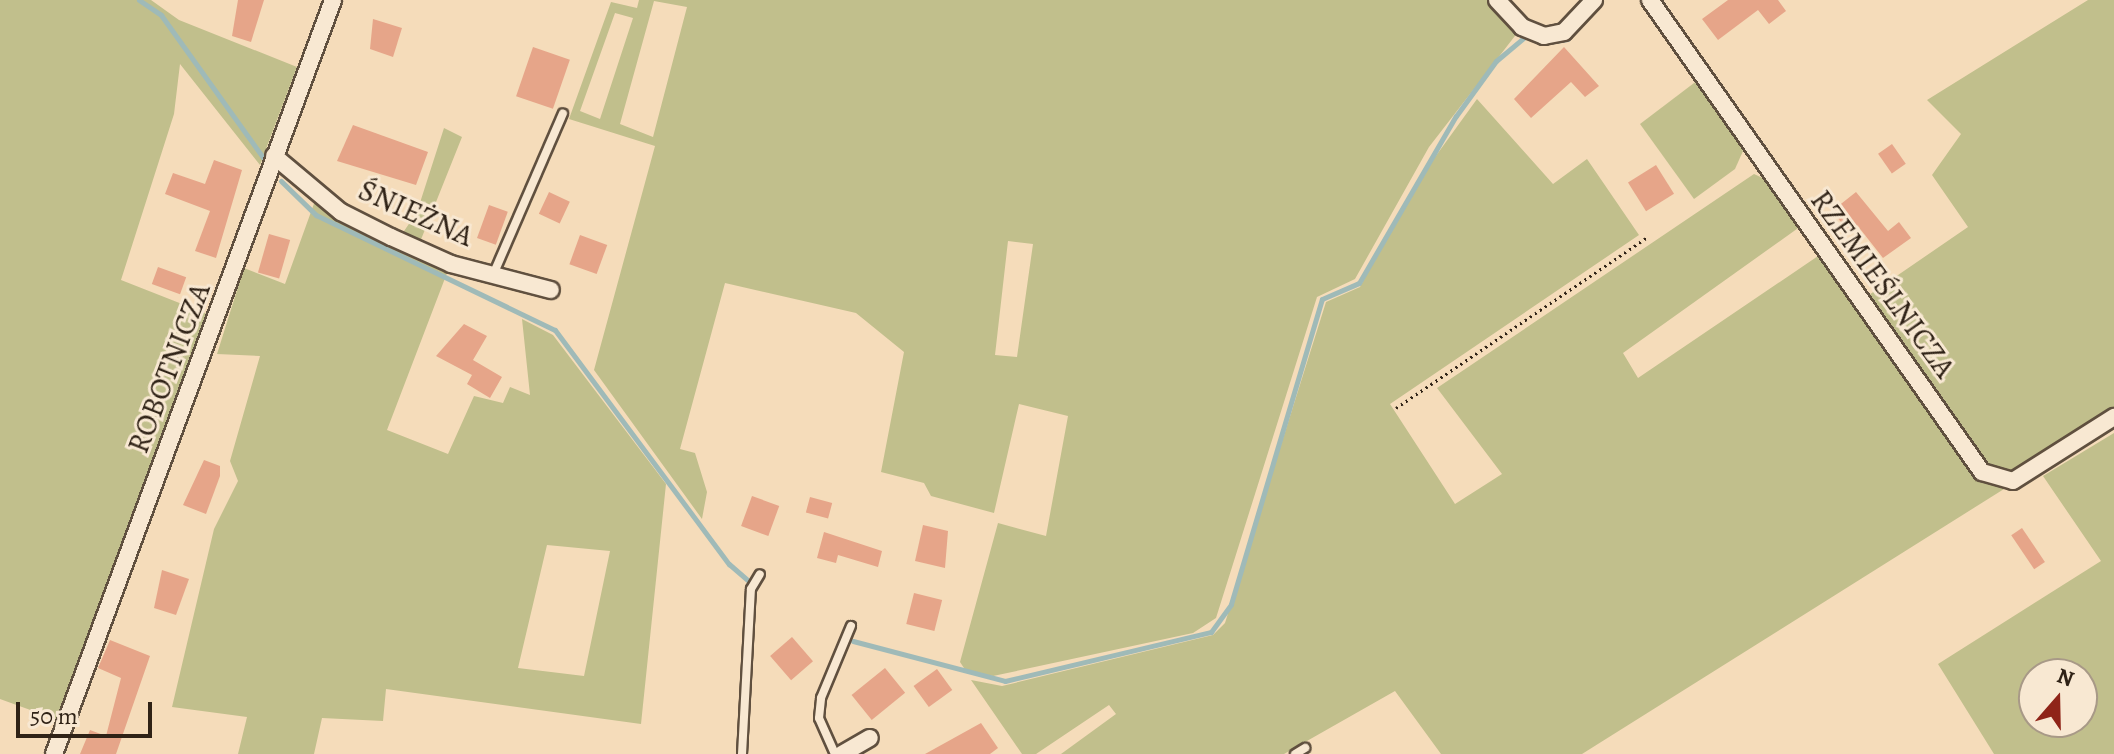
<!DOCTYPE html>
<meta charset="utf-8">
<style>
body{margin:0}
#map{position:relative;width:2114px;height:754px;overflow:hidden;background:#f5dcba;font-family:Alegreya,serif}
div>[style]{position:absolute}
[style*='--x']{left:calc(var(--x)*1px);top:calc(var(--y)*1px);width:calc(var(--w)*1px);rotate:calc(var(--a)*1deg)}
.green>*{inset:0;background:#c1bf8c}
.stream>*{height:5px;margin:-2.5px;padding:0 2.5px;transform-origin:2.5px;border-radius:2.5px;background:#9fbab8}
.building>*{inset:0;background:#e6a589;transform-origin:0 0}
.path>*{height:3px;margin-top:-1.5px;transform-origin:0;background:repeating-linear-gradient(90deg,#2f2216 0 2px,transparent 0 6px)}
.roads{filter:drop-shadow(2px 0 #60503f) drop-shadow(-2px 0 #60503f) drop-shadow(0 2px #60503f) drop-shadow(0 -2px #60503f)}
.service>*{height:8px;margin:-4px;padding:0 4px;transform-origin:4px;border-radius:4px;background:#f8e8d2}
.minor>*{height:16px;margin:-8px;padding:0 8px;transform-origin:8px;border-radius:8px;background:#f8e8d2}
span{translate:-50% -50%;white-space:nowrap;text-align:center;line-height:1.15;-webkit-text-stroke:6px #f8e8d2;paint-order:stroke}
.street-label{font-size:30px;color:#2f2216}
.north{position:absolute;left:2018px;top:658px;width:80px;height:80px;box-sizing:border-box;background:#f8e8d2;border:2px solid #a89987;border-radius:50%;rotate:20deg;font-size:22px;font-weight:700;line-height:32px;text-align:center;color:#2f2216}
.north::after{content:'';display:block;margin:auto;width:28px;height:36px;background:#8f2418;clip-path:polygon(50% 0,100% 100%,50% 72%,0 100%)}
.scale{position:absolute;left:16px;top:702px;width:136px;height:36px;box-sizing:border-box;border:4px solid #2f2216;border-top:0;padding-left:10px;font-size:24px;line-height:28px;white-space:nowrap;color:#2f2216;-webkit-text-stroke:6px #f8e8d2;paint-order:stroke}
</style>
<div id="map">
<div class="green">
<div style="clip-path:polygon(0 0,151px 0,179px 20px,297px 67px,260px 165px,180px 64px,174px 114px,121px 280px,210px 315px,58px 720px,0 699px)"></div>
<div style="clip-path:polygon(evenodd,639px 0,1491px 0,1518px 32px,1429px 147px,1355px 279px,1317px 297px,1216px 618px,1193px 633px,993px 676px,966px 671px,960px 662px,998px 523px,1046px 536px,1068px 416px,1019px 404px,994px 513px,931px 496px,924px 483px,881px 472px,904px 352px,856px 313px,725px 283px,680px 449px,695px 453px,707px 492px,702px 519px,594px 370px,655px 146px,569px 119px,611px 2px,637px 8px,639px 0,654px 1px,687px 7px,653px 137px,620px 124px,654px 1px,639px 0,615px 13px,633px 18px,600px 119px,580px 111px,615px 13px,639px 0,1008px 241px,1033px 244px,1017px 357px,995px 355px,1008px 241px)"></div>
<div style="clip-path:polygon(2088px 0,2114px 0,2114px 415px,2006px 475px,1983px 464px,1866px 297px,1968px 227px,1932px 175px,1961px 134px,1927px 100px)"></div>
<div style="clip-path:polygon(1698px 80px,1743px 151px,1735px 169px,1694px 199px,1640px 124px)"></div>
<div style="clip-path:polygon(1477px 99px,1553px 184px,1587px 159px,1639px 235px,1390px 404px,1455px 504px,1502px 474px,1437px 388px,1754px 174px,1769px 181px,1801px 226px,1623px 353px,1638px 378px,1821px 254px,1980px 479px,2004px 489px,1582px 754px,1441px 754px,1395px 691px,1284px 754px,1061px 754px,1116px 714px,1109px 705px,1036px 754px,1022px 754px,971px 680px,1002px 686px,1213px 635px,1225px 623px,1326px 302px,1360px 287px,1417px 182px)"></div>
<div style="clip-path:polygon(444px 128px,462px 137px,420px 242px,400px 237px,417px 212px)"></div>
<div style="clip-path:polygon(evenodd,316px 198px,447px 273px,387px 430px,448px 454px,474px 396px,503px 403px,510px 387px,530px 395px,522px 319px,553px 335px,666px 484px,641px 724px,386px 689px,383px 721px,322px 718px,314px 754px,238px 754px,247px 717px,172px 707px,214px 529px,238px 481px,230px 461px,260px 356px,217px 354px,244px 268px,285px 284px,316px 198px,547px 545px,610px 551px,584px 676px,518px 668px,547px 545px)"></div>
<div style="clip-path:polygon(evenodd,2114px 433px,2114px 754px,1994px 754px,1938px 664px,2101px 561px,2043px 476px,2114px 433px,2034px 674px,2082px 674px,2082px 722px,2034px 722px,2034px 674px)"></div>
</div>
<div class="stream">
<div style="--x:139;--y:0;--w:27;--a:34"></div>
<div style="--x:161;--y:15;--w:177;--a:54.4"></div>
<div style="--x:1542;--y:43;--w:26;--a:-9"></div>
<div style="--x:281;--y:181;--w:49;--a:44.2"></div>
<div style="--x:316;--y:215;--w:265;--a:25.7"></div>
<div style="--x:555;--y:330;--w:292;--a:53.4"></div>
<div style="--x:729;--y:564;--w:35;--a:41"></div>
<div style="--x:853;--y:641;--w:157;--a:14.7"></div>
<div style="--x:1005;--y:681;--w:212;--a:-13.4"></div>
<div style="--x:1211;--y:632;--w:34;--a:-54"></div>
<div style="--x:1231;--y:604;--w:318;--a:-73.4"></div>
<div style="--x:1322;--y:299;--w:40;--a:-23.4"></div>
<div style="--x:1359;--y:283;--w:193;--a:-59.9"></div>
<div style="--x:1456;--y:116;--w:68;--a:-54"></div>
<div style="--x:1496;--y:61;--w:38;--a:-40"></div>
</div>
<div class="building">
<div style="clip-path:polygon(238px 0,264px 0,251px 42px,232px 36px)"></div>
<div style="clip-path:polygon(1728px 0,1778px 0,1786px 11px,1769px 24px,1758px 10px,1718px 40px,1702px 19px)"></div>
<div style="clip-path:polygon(373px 19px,402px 28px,393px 57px,370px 49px)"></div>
<div style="left:533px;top:47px;width:39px;height:52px;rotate:19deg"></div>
<div style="clip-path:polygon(1564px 47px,1599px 86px,1585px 97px,1571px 82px,1531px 118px,1514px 99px)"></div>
<div style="clip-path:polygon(353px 125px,428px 152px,416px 185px,337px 161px)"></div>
<div style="left:1892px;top:144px;width:24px;height:17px;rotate:55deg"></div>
<div style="clip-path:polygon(214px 160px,242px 170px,216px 258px,195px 251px,210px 211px,165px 194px,173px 173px,205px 184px)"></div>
<div style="left:1656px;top:165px;width:34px;height:33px;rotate:58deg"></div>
<div style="left:549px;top:192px;width:23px;height:24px;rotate:25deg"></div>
<div style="clip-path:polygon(1856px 192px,1888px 231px,1899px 222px,1911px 238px,1883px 258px,1857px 225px,1849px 232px,1832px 211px)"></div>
<div style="left:489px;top:205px;width:20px;height:35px;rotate:20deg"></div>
<div style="left:269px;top:234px;width:22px;height:40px;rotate:16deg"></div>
<div style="left:580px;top:235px;width:29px;height:31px;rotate:20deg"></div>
<div style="left:158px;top:267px;width:30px;height:18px;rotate:20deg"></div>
<div style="clip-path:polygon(464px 324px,487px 336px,473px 360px,502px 377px,490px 398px,467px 384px,472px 375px,436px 356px)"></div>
<div style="clip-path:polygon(204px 460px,220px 466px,220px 476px,206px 514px,183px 505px)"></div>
<div style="left:752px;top:496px;width:29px;height:32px;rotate:20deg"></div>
<div style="left:810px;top:497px;width:23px;height:16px;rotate:15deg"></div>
<div style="clip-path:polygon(923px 525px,948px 531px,945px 568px,915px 561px)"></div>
<div style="left:2022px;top:528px;width:41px;height:13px;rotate:56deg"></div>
<div style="clip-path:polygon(824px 532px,882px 551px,878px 567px,838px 555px,836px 563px,817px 558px)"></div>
<div style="clip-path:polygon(162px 570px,189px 579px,176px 615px,154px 608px)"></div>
<div style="left:914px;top:593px;width:29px;height:32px;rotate:14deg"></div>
<div style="left:792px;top:637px;width:32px;height:29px;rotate:49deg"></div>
<div style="clip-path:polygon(110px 640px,150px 656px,116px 754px,80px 754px,90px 730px,106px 736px,121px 678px,98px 668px)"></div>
<div style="left:885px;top:668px;width:32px;height:43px;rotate:51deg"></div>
<div style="left:937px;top:669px;width:26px;height:29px;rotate:54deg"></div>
<div style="clip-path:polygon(981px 723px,998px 748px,990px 754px,925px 754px)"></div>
</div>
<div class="path">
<div style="--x:1396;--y:408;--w:305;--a:-34.2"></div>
</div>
<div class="roads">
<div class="service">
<div style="--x:493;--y:275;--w:176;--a:-66.6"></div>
<div style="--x:742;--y:754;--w:165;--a:-86.9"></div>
<div style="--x:751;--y:589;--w:17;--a:-59"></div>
<div style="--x:835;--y:754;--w:39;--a:-114"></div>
<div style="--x:819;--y:718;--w:20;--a:-84"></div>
<div style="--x:821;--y:698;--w:78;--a:-67.4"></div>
<div style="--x:1295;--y:754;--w:12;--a:-31"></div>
</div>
<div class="minor">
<div style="--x:1497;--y:0;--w:37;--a:47"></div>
<div style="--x:1522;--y:27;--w:24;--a:22"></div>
<div style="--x:1544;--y:36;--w:20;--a:-11"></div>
<div style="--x:1564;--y:32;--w:44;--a:-46.8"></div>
<div style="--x:1650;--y:0;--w:577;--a:54.88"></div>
<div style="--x:1982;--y:472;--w:32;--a:16"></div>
<div style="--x:2013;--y:481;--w:120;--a:-32.4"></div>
<div style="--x:274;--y:156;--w:87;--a:39.9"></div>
<div style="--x:341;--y:212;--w:56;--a:26.6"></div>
<div style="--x:391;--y:237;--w:66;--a:24.2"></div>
<div style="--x:451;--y:264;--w:103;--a:14.6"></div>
<div style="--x:54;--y:754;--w:804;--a:-69.69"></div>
<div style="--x:842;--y:754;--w:32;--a:-30"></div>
</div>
</div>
<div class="street-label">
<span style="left:416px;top:213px;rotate:24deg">ŚNIEŻNA</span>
<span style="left:1883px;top:284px;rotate:54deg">RZEMIEŚLNICZA</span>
<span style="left:169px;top:368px;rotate:-69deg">ROBOTNICZA</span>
</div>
<div class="north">N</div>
<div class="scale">50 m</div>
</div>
